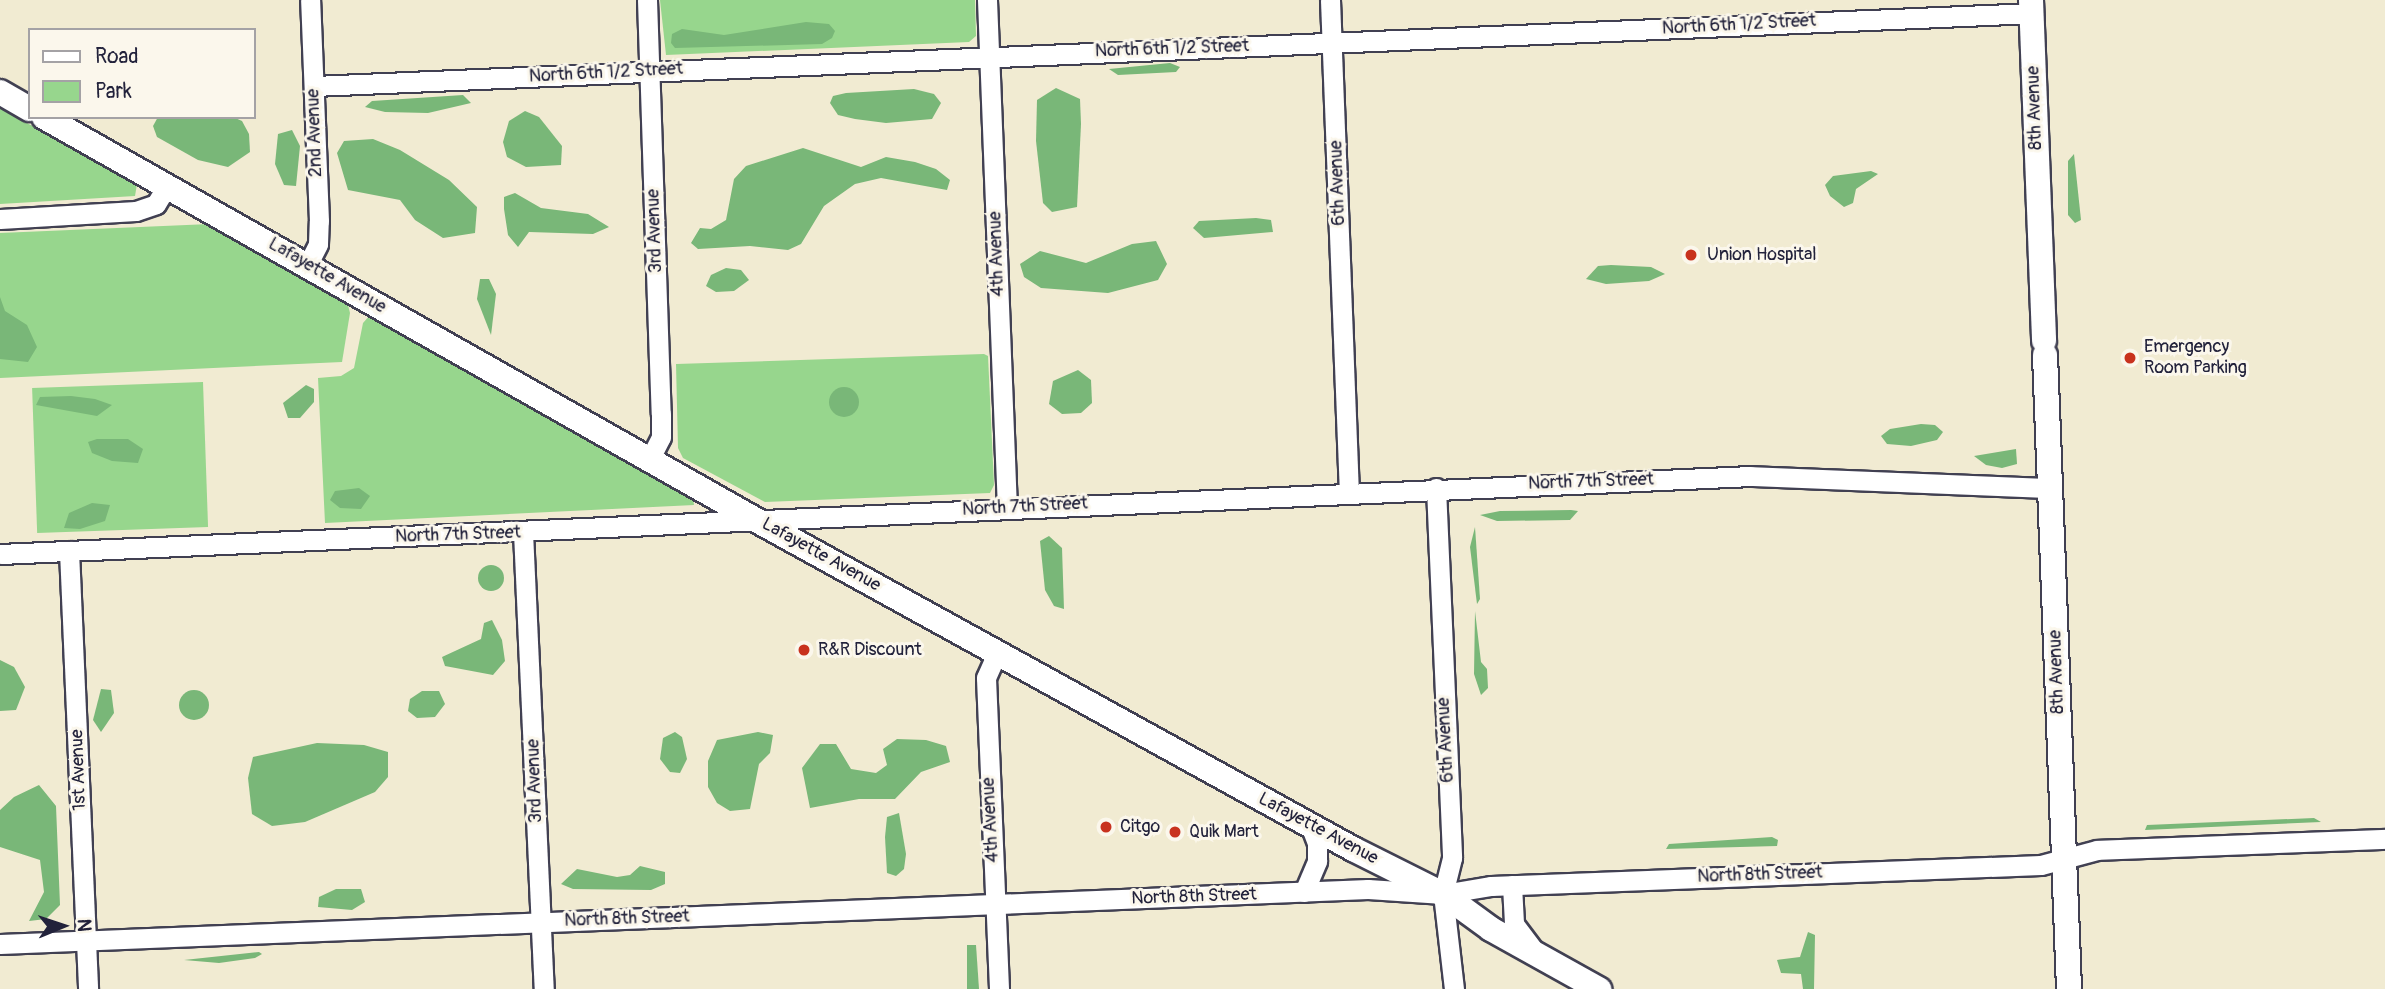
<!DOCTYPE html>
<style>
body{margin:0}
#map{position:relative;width:2385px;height:989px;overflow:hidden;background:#f1ebd2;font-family:Pangolin,sans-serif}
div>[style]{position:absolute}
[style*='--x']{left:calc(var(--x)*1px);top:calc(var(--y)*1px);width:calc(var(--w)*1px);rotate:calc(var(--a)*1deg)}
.green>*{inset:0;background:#97d68d;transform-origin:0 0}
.forest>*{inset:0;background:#79b778}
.round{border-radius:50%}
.roads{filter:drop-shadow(2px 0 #414052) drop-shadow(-2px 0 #414052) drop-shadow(0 2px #414052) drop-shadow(0 -2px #414052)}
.minor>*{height:19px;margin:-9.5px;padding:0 9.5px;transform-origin:9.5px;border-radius:9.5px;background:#fff}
.tertiary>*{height:24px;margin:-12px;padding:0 12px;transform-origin:12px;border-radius:12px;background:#fff}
.dots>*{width:19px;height:19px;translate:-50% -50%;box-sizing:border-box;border:4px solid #fbf7ec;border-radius:50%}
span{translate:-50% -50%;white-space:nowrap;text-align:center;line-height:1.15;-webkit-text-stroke:6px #fbf7ec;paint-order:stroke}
.street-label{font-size:18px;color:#22223b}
.poi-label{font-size:18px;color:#22223b}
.left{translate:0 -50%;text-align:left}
.legend{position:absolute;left:28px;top:28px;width:228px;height:91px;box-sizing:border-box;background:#fbf7ec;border:2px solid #a4a2a5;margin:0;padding:9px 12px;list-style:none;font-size:21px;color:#22223b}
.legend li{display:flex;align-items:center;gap:14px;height:35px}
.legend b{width:35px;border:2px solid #a4a2a5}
.north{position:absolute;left:28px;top:891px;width:70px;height:70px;-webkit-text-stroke:5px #fbf7ec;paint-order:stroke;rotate:88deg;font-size:19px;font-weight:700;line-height:28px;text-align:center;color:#22223b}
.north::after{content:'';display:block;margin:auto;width:24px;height:32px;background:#22223b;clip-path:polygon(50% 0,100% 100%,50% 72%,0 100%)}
</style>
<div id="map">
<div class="green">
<div style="clip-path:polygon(660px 0,975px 0,976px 36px,969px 42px,666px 55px)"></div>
<div style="clip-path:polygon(0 108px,137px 184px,135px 196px,0 204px)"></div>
<div style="clip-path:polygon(210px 224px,347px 301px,350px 313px,342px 362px,0 378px,0 233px)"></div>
<div style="clip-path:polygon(371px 314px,693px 498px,694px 505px,325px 523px,318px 378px,341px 376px,354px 368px,363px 323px)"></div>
<div style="clip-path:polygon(984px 354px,988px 356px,994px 485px,990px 493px,765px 502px,683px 458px,678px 448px,676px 364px)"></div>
<div style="left:203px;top:382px;width:145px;height:171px;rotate:88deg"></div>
</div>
<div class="forest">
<div style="clip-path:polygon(806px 22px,829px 24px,835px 31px,832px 38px,822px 44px,675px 48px,671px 43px,672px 34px,682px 29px,724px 35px)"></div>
<div style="clip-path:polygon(1170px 63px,1180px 67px,1176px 72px,1118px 75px,1109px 69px)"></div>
<div style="clip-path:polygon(1056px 88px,1080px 99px,1081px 124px,1077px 207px,1052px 212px,1043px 203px,1036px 141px,1037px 100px)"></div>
<div style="clip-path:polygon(914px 89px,934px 94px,941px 103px,932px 119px,886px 123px,855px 119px,838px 115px,830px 103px,833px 96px,846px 93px)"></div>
<div style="clip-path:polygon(463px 95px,471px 103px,428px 113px,385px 112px,365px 107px,372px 101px)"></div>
<div style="clip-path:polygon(525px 111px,539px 117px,562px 146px,561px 165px,526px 167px,507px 157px,503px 142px,509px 121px)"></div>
<div style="clip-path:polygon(158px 117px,233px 117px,242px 121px,249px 134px,250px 152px,228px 167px,198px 160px,157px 137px,153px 126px)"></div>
<div style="clip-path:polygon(292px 130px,300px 146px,296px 186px,284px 185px,275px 164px,278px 134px)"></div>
<div style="clip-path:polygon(373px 139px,400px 150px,449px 180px,477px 207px,475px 233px,443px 238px,415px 220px,400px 200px,348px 190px,337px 153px,344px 141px)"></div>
<div style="clip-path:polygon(803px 148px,861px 167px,886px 157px,915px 162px,936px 169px,950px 180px,947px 190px,881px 178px,855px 184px,824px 206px,801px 244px,788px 250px,750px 246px,698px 249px,691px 243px,700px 228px,711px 229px,726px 220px,734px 179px,746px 166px)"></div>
<div style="clip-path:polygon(2074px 154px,2081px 220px,2075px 223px,2068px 215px,2068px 161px)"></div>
<div style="clip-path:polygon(1871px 171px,1878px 174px,1856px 189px,1853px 203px,1844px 207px,1830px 196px,1825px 185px,1833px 176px)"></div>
<div style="clip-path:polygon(515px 193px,541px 208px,588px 214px,609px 227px,593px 234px,529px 232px,518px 247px,508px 235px,504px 209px,504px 197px)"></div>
<div style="clip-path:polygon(1256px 218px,1271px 220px,1273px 232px,1204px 238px,1193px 228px,1199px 221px)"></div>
<div style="clip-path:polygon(1156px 241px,1167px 264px,1158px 280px,1108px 293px,1041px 288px,1024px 277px,1020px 264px,1040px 251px,1086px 263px,1132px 244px)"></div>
<div style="clip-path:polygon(1611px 265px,1651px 267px,1665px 274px,1649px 281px,1606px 284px,1586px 279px,1598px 266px)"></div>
<div style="clip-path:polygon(726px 268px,741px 270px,749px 280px,734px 291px,716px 292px,706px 286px,711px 275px)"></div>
<div style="clip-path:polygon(480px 279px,489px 279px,496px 294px,491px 335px,477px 299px)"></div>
<div style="clip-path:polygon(0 297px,5px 311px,27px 325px,37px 347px,28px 362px,0 359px)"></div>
<div style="clip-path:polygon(1078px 370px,1091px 380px,1092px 403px,1081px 413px,1062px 414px,1049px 404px,1053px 381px)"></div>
<div style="clip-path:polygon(306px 385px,314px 389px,314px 402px,300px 418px,288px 418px,283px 403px)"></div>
<div class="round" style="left:829px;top:387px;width:30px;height:30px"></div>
<div style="clip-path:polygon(71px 396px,95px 399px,112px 405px,97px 416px,36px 405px,40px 397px)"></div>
<div style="clip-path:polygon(1921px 424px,1935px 425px,1943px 432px,1937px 440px,1911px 446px,1887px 444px,1881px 436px,1890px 429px)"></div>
<div style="clip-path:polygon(97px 439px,128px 439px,143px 449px,138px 463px,112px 461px,92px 453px,88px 442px)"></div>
<div style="clip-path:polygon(2016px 449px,2017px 464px,2002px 468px,1986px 465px,1974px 456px)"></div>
<div style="clip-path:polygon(359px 488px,370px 496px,361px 509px,340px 508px,330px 500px,335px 491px)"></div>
<div style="clip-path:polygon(92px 503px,110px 505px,105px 521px,80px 529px,64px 528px,69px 513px)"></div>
<div style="clip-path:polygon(1500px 511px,1571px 510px,1578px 511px,1570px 520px,1497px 521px,1480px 515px)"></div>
<div style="clip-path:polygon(1475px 527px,1480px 599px,1477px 604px,1470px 547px)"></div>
<div style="clip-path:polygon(1049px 536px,1062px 548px,1064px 609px,1054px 606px,1045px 590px,1040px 541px)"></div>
<div class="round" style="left:478px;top:565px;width:26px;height:26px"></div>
<div style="clip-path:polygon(1475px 611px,1481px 662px,1487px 669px,1488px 688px,1481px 695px,1474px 674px)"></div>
<div style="clip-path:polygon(492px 620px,502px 640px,505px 661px,493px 675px,445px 666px,442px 657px,481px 639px,484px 623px)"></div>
<div style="clip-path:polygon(0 660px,14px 667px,25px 687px,16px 710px,0 711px)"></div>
<div style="clip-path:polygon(101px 689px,111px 690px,114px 713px,101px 732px,93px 720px)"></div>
<div class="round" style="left:179px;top:690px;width:30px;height:30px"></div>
<div style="clip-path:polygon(422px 691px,439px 691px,445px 704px,435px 717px,417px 718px,408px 711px,410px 699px)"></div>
<div style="clip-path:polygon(675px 732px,682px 737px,687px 759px,680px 773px,670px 772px,660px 759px,663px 738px)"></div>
<div style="clip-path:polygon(758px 732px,773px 735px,770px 753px,759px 764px,750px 809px,730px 811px,717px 803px,708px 787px,708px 761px,717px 740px)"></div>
<div style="clip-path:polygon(897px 739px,926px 740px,946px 746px,950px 762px,921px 772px,895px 799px,859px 799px,810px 808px,802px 768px,820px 744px,836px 744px,851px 769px,876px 773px,887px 765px,883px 749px)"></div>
<div style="clip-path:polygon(317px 743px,364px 745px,388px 752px,388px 777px,375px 792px,305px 822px,272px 826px,252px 814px,248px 778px,253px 757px)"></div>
<div style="clip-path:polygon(39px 785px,56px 806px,60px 905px,46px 919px,29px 921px,44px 892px,40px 860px,0 847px,0 810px,14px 797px)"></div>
<div style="clip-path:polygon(899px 813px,906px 854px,904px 869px,896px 876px,887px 873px,885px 837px,887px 817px)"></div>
<div style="clip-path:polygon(2314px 818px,2321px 822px,2145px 830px,2147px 825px)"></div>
<div style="clip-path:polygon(1772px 837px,1778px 840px,1777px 846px,1666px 849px,1669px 844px)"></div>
<div style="clip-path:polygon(640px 866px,665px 872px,665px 884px,651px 890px,573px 889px,561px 884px,577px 869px,617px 877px,630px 875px)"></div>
<div style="clip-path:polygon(336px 889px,361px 889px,365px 902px,352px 910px,318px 907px,319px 897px)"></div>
<div style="clip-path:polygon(1808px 932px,1815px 935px,1814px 989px,1803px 989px,1801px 974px,1781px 973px,1777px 960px,1800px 957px)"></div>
<div style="clip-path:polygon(967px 945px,976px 945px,979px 989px,967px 989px)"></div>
<div style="clip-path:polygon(259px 952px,262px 954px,255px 958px,219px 963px,184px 960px)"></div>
</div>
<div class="roads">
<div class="minor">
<div style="--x:647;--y:0;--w:414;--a:88.1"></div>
<div style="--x:661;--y:414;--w:23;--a:90"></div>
<div style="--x:661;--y:437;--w:25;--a:117"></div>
<div style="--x:987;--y:0;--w:508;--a:87.75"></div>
<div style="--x:1330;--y:0;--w:492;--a:87.8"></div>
<div style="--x:314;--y:86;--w:1719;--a:-2.43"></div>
<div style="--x:0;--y:219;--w:136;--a:-3.4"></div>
<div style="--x:136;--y:211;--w:21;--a:-19"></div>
<div style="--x:156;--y:204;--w:21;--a:-59"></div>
<div style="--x:308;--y:264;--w:22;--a:-63"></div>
<div style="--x:318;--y:244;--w:23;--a:-88"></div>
<div style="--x:319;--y:221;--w:221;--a:-92.3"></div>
<div style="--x:1436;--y:488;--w:370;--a:87.5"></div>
<div style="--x:1452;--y:858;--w:37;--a:104"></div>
<div style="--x:1443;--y:894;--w:96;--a:83.4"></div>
<div style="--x:523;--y:532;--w:457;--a:87.4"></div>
<div style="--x:69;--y:551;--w:438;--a:87.5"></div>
<div style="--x:0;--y:554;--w:1752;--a:-2.55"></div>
<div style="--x:1750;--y:476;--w:300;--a:2.3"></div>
<div style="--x:997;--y:653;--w:27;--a:114"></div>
<div style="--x:986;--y:678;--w:311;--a:87.6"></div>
<div style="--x:1512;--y:885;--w:39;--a:87"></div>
<div style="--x:1514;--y:924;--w:31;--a:53"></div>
<div style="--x:1304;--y:892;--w:34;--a:-67"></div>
<div style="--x:1317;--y:861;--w:18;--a:-90"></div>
<div style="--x:1317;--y:843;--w:19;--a:-111"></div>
<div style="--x:0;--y:944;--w:1369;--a:-2.3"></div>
<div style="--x:1368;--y:889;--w:75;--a:3.8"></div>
<div style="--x:1443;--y:894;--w:49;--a:-9.5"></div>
<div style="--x:1491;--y:886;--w:550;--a:-2.19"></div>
<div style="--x:2041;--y:865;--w:58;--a:-15"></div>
<div style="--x:2097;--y:850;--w:288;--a:-2.2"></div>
</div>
<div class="tertiary">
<div style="--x:2031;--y:0;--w:341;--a:87.8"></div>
<div style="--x:0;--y:92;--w:34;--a:30"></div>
<div style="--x:44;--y:117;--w:818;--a:29.51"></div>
<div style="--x:756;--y:520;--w:682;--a:28.86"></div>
<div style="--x:1353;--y:849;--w:101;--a:26.6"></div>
<div style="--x:1443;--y:894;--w:59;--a:36.1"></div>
<div style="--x:1491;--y:929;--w:124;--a:29.1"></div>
<div style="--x:2045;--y:355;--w:634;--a:87.83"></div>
</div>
</div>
<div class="dots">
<div style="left:1691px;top:255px;background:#c8321e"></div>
<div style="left:2130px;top:358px;background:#c8321e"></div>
<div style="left:804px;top:650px;background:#c8321e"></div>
<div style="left:1106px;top:827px;background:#c8321e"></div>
<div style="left:1175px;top:832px;background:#c8321e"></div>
</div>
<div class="street-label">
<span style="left:1739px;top:25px;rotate:-3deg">North 6th 1/2 Street</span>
<span style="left:1172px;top:49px;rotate:-2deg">North 6th 1/2 Street</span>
<span style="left:606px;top:73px;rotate:-3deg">North 6th 1/2 Street</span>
<span style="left:2035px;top:108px;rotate:-92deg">8th Avenue</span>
<span style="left:315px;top:133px;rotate:-92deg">2nd Avenue</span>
<span style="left:1338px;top:183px;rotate:-92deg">6th Avenue</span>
<span style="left:655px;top:231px;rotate:-92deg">3rd Avenue</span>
<span style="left:997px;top:254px;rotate:-92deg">4th Avenue</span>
<span style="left:327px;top:276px;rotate:30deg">Lafayette Avenue</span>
<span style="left:1591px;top:482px;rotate:-2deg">North 7th Street</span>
<span style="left:1025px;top:507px;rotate:-3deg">North 7th Street</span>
<span style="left:458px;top:535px;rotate:-2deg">North 7th Street</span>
<span style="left:821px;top:555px;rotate:29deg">Lafayette Avenue</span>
<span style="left:2057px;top:672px;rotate:-92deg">8th Avenue</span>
<span style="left:1446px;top:740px;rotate:-93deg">6th Avenue</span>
<span style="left:79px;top:770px;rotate:-92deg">1st Avenue</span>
<span style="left:535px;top:781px;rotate:-92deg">3rd Avenue</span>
<span style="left:991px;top:820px;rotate:-93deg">4th Avenue</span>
<span style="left:1318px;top:829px;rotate:28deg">Lafayette Avenue</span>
<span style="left:1760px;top:875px;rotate:-2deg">North 8th Street</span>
<span style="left:1194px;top:897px;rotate:-2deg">North 8th Street</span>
<span style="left:627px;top:919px;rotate:-2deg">North 8th Street</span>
</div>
<div class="poi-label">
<span class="left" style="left:1707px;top:255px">Union Hospital</span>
<span class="left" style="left:2144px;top:358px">Emergency<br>Room Parking</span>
<span class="left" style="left:818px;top:650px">R&amp;R Discount</span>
<span class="left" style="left:1120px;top:827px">Citgo</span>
<span class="left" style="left:1189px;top:832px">Quik Mart</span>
</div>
<ul class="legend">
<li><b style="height:9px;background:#fff"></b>Road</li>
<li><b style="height:19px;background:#97d68d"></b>Park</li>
</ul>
<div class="north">N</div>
</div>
